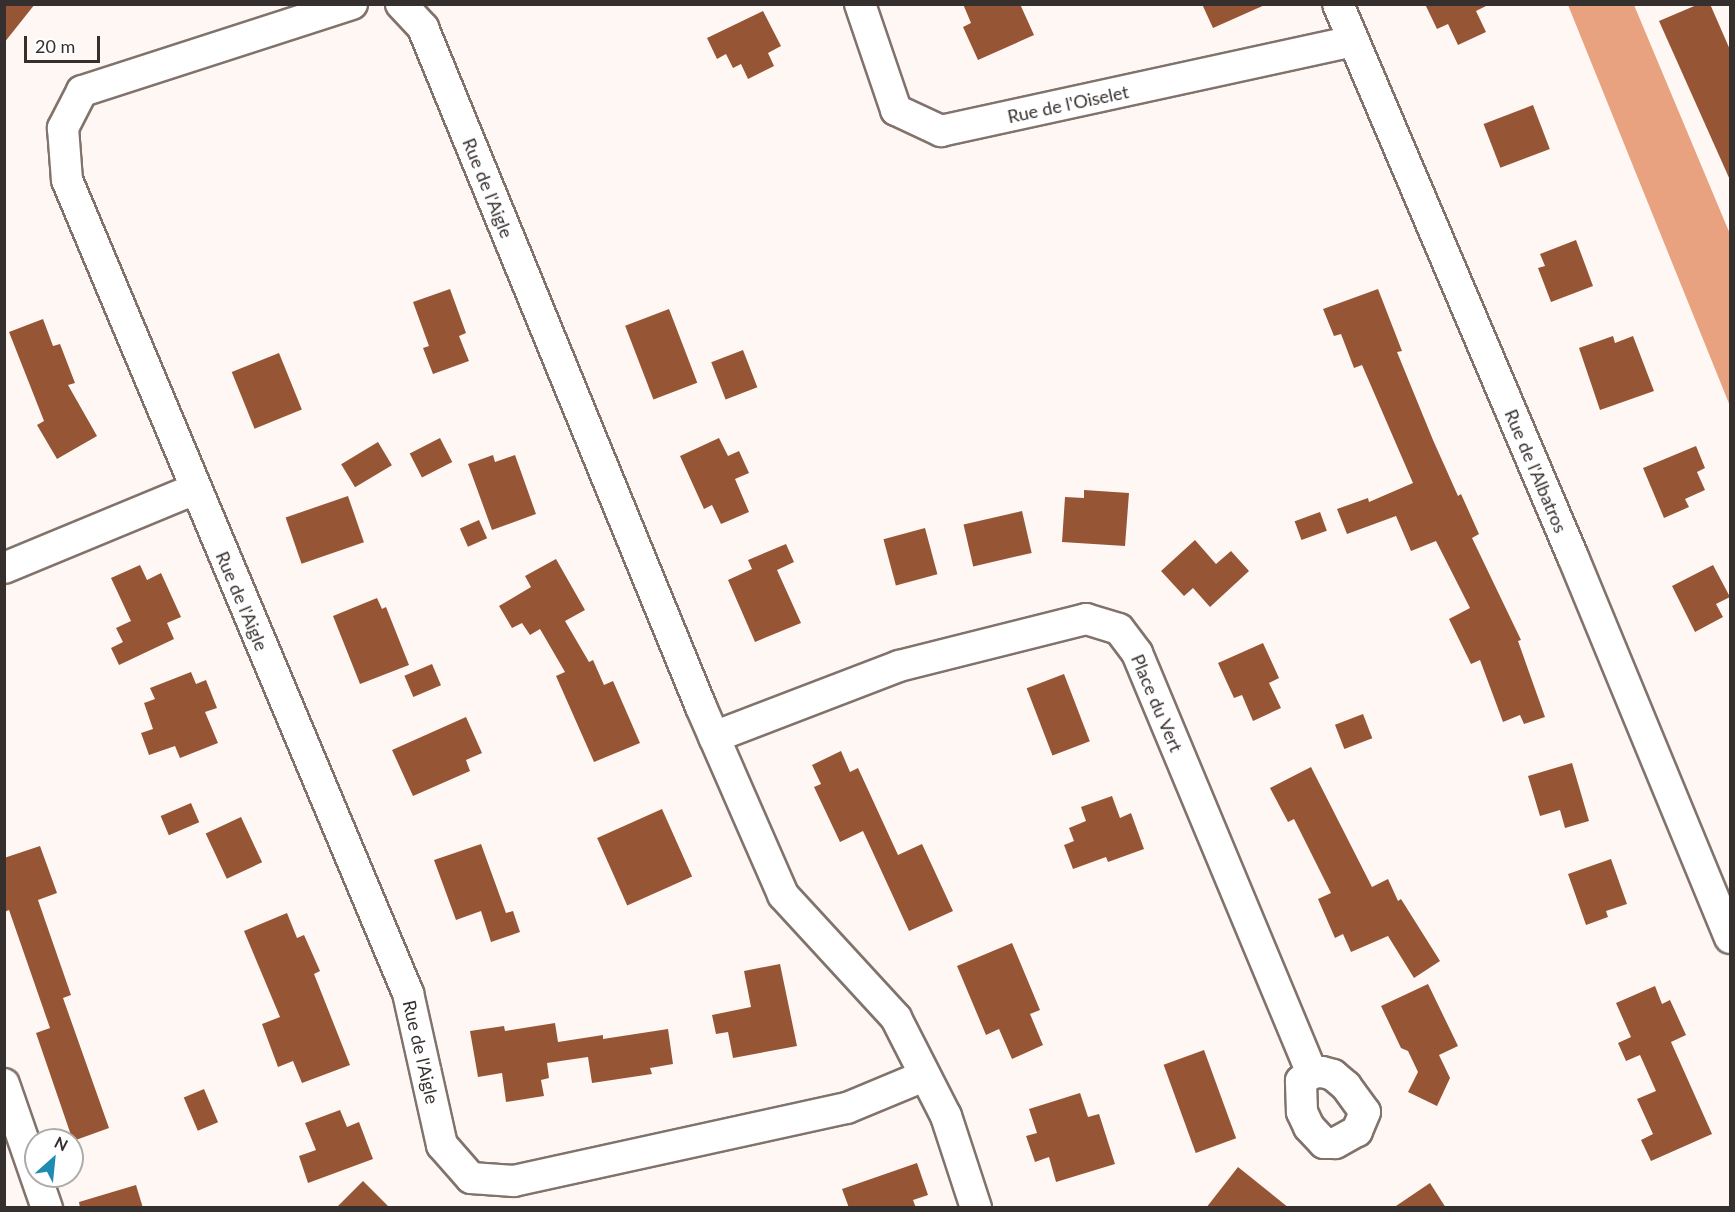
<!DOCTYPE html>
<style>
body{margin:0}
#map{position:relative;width:1735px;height:1212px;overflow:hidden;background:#fef7f4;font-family:Lato,sans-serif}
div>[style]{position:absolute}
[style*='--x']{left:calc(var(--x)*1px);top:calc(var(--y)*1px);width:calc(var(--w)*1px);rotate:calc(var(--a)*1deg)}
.forest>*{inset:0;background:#e8a27f}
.building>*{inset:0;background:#965635;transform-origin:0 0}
.roads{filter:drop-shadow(2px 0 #81736c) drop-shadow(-2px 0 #81736c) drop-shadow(0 2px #81736c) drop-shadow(0 -2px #81736c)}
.minor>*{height:30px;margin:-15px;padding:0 15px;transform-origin:15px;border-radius:15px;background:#fff}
span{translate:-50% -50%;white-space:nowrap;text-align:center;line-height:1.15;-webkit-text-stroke:6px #fff;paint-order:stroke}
.street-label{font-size:18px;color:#352f2d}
.frame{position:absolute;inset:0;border:6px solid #352f2d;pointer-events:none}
.north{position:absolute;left:24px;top:1128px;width:60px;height:60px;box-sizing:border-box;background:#fff;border:2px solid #aeacab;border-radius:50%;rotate:27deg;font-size:16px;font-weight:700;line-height:24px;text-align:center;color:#352f2d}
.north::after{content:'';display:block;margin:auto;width:21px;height:27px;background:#1e8cb2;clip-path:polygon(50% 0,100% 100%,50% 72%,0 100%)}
.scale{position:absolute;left:24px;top:36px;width:76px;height:27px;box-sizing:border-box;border:3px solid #352f2d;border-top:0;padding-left:8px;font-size:18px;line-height:21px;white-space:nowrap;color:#352f2d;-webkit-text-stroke:4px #fff;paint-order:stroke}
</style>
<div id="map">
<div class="forest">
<div style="clip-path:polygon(1568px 5px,1634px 5px,1730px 234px,1730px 406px)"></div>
</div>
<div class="building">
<div style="clip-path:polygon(4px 4px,35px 4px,4px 43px)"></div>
<div style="clip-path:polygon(963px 4px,1020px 4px,1034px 35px,978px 60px,963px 27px,971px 23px)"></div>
<div style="clip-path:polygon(1202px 4px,1267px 4px,1213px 28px)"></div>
<div style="clip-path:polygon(1425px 4px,1490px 4px,1476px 11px,1486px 32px,1458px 45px,1448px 24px,1437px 29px)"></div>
<div style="clip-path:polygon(1699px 4px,1710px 4px,1731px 52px,1730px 180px,1659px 21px)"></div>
<div style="clip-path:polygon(763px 11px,781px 46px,768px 53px,774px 66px,748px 79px,741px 64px,733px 68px,726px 54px,717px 59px,707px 38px)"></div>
<div style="left:1533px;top:105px;width:47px;height:53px;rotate:69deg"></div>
<div style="clip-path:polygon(1576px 240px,1593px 286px,1551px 302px,1538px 268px,1545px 266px,1540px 254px)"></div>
<div style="clip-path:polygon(450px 289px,466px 333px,459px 336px,469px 361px,433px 374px,423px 348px,429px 346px,413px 302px)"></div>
<div style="clip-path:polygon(1378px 289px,1402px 351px,1397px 352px,1433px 440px,1458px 496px,1461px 494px,1479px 534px,1472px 538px,1521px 640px,1518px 641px,1545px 717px,1524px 724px,1520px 715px,1503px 722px,1480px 660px,1471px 664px,1449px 619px,1470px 608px,1436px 541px,1411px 551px,1396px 516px,1347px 534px,1337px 509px,1368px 498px,1369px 502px,1413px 483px,1362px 365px,1354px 368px,1341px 334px,1334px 336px,1323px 309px)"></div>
<div style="left:669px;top:309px;width:79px;height:47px;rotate:69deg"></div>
<div style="clip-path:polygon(43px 319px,53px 346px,60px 344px,75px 383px,68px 385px,97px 436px,57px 459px,37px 425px,44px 421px,9px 332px)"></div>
<div style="clip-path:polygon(1613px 336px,1615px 343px,1633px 336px,1654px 391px,1600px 410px,1579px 348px)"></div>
<div style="left:743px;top:350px;width:40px;height:34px;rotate:69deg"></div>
<div style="left:279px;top:353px;width:61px;height:51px;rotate:68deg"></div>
<div style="left:440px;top:438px;width:27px;height:34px;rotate:63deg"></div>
<div style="clip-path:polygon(719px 438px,728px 456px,739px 451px,749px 473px,735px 479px,749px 512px,721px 524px,712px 505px,704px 509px,680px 456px)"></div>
<div style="left:378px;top:442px;width:27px;height:43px;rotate:59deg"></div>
<div style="clip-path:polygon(1696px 446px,1705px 468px,1697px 472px,1705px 490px,1685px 499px,1689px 507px,1664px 518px,1643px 468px)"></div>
<div style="clip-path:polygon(493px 455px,495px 462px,515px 455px,536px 514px,492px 530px,468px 464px)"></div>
<div style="clip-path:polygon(1084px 490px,1129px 493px,1125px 546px,1062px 542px,1065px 497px,1084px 498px)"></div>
<div style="left:348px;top:496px;width:49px;height:66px;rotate:71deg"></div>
<div style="left:1022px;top:511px;width:43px;height:60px;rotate:77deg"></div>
<div style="left:1320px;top:512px;width:20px;height:27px;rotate:70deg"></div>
<div style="left:479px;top:520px;width:20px;height:21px;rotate:66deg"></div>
<div style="left:925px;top:528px;width:48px;height:43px;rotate:75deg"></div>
<div style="clip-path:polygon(1195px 540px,1216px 564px,1231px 551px,1249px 571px,1210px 607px,1193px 588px,1184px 596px,1161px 571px)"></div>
<div style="clip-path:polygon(786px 544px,794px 562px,777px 570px,801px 623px,755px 642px,728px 580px,752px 569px,748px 560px)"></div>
<div style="clip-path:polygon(556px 559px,585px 610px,565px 621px,589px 662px,593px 660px,604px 685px,613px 681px,640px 743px,594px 762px,556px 676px,565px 672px,540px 629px,530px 635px,522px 623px,512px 628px,499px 606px,531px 587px,525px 576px)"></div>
<div style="clip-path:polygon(140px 565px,147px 580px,161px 573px,181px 617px,167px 623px,174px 639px,119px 665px,111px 648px,123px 642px,116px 628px,131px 621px,111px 578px)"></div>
<div style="clip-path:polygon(1713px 565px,1730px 597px,1716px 604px,1723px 617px,1695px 632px,1672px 586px)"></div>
<div style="clip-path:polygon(377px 598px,382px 609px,386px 607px,409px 665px,360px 684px,333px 616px)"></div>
<div style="clip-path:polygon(1263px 643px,1279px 678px,1269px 683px,1281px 708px,1253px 721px,1242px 695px,1234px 698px,1218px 663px)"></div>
<div style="left:432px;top:664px;width:23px;height:30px;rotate:67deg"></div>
<div style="clip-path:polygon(191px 672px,196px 684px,206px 680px,217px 708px,205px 712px,218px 743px,180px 758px,175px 746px,149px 755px,141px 733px,153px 729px,144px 703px,155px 699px,150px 688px)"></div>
<div style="left:1064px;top:674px;width:72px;height:40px;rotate:69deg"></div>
<div style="left:1363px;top:714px;width:26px;height:30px;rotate:69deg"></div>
<div style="clip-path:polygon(466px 717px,482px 753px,466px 760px,470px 771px,413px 796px,392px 750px)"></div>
<div style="clip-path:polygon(841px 751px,850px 772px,858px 768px,898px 855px,922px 844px,953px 911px,909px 931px,863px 831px,840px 842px,814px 787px,821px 784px,812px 765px)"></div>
<div style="clip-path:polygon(1572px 763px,1589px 821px,1565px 828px,1560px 810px,1540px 816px,1528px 776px)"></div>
<div style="clip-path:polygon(1311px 767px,1372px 887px,1388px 879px,1398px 901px,1401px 899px,1440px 961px,1414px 978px,1388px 936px,1351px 952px,1343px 934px,1335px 938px,1318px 899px,1331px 893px,1294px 819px,1288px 822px,1270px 788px)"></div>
<div style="clip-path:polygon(1112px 796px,1120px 818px,1131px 813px,1144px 849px,1108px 862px,1106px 857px,1073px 869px,1064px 845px,1074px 841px,1069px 828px,1086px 821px,1081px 807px)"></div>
<div style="left:191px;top:803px;width:21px;height:33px;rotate:67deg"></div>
<div style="left:662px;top:809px;width:74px;height:71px;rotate:66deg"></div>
<div style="left:241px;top:817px;width:50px;height:39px;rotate:65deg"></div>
<div style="clip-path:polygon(481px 844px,506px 913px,513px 911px,520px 932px,491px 942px,481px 911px,456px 920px,434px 860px)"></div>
<div style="clip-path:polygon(40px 846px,57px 893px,38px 900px,71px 995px,63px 998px,109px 1128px,73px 1141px,36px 1033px,50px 1028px,9px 910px,4px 912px,4px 858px)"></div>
<div style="clip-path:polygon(1611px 859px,1627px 904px,1606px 911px,1608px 917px,1586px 925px,1568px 874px)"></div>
<div style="clip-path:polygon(287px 913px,297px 938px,304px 935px,320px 971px,314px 974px,350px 1065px,302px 1083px,293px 1061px,278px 1067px,262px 1024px,280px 1017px,244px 931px)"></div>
<div style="clip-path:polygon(1012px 943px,1040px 1010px,1030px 1014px,1043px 1045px,1012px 1059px,999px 1029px,986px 1035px,957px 966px)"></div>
<div style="clip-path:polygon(780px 964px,797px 1046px,733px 1058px,728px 1032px,716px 1034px,712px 1015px,751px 1007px,744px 971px)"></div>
<div style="clip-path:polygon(1428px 984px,1458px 1046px,1439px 1055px,1450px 1078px,1437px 1106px,1408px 1092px,1418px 1072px,1408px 1051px,1401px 1048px,1381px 1006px)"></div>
<div style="clip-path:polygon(1655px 986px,1662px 1004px,1670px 1000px,1686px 1035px,1671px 1042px,1712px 1134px,1651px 1161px,1641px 1140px,1653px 1134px,1637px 1099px,1656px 1091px,1640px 1055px,1626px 1061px,1618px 1043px,1631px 1037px,1616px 1003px)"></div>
<div style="clip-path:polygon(555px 1023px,558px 1042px,603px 1035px,603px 1039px,668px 1029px,673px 1064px,650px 1068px,652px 1074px,592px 1083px,588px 1057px,547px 1063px,549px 1078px,541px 1080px,544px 1096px,506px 1102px,502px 1073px,478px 1077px,470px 1031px,504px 1026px,505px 1031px)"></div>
<div style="left:1204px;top:1050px;width:94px;height:43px;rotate:70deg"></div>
<div style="left:204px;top:1089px;width:36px;height:22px;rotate:67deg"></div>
<div style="clip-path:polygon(1080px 1093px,1088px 1117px,1099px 1114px,1115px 1164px,1056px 1182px,1049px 1157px,1035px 1162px,1026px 1136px,1037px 1133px,1029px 1109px)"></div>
<div style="clip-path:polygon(340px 1110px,347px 1127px,359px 1122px,373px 1159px,308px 1183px,299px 1156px,316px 1150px,305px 1123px)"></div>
<div style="clip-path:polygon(917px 1163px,928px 1195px,913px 1200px,916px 1208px,849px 1208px,842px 1189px)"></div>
<div style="clip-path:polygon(1238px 1167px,1289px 1208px,1206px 1208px)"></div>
<div style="clip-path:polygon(363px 1181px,390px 1208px,336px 1208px)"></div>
<div style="clip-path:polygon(1430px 1183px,1446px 1208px,1393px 1208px)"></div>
<div style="clip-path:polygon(136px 1185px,143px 1208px,80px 1208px,79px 1202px)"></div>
</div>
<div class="roads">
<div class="minor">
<div style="--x:352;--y:4;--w:284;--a:162.1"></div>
<div style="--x:82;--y:91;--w:42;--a:117.2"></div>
<div style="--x:63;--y:128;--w:52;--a:85.6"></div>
<div style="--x:67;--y:180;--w:882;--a:67.25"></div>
<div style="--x:408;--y:993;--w:156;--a:77.4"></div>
<div style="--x:442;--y:1145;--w:44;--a:48.7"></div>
<div style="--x:471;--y:1178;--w:43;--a:4"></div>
<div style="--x:514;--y:1181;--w:341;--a:-12.4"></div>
<div style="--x:847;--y:1108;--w:83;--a:-22.6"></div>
<div style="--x:401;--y:4;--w:33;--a:47"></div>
<div style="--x:423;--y:28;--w:734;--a:67.73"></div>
<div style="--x:701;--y:707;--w:205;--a:66.4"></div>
<div style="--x:783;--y:895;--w:167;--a:47.4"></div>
<div style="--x:896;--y:1018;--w:110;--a:63"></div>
<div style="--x:946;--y:1116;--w:97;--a:71.9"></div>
<div style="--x:860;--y:4;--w:112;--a:71.2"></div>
<div style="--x:896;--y:110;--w:50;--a:25"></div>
<div style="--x:941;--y:131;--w:422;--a:-12.3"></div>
<div style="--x:1338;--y:4;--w:601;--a:66.98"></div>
<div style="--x:1573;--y:557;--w:412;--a:67.6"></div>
<div style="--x:4;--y:568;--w:207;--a:-22.5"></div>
<div style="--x:714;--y:737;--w:198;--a:-21"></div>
<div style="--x:899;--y:666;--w:193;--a:-14.1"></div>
<div style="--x:1086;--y:619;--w:34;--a:17"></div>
<div style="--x:1119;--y:629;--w:30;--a:53"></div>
<div style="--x:1137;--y:653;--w:455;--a:67.4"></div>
<div style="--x:1322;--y:1072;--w:11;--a:15"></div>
<div style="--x:1333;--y:1075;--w:17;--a:40"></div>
<div style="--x:1346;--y:1086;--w:32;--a:54"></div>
<div style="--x:1365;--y:1112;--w:21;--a:113"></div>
<div style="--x:1357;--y:1131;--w:25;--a:151"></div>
<div style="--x:1335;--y:1143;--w:11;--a:180"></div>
<div style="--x:1324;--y:1143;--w:22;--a:-133"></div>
<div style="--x:1309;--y:1127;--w:17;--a:-115"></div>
<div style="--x:1302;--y:1112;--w:31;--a:-92"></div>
<div style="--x:1301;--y:1081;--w:14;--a:-36"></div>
<div style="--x:1312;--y:1073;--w:10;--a:-6"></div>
<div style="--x:4;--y:1084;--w:131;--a:70.9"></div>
</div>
</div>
<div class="street-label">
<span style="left:1068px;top:104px;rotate:-12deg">Rue de l'Oiselet</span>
<span style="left:488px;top:188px;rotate:68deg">Rue de l'Aigle</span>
<span style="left:1536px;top:471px;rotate:67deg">Rue de l'Albatros</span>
<span style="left:242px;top:601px;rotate:67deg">Rue de l'Aigle</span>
<span style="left:1157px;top:703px;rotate:67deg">Place du Vert</span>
<span style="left:421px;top:1052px;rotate:77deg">Rue de l'Aigle</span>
</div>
<div class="frame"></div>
<div class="north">N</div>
<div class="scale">20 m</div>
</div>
